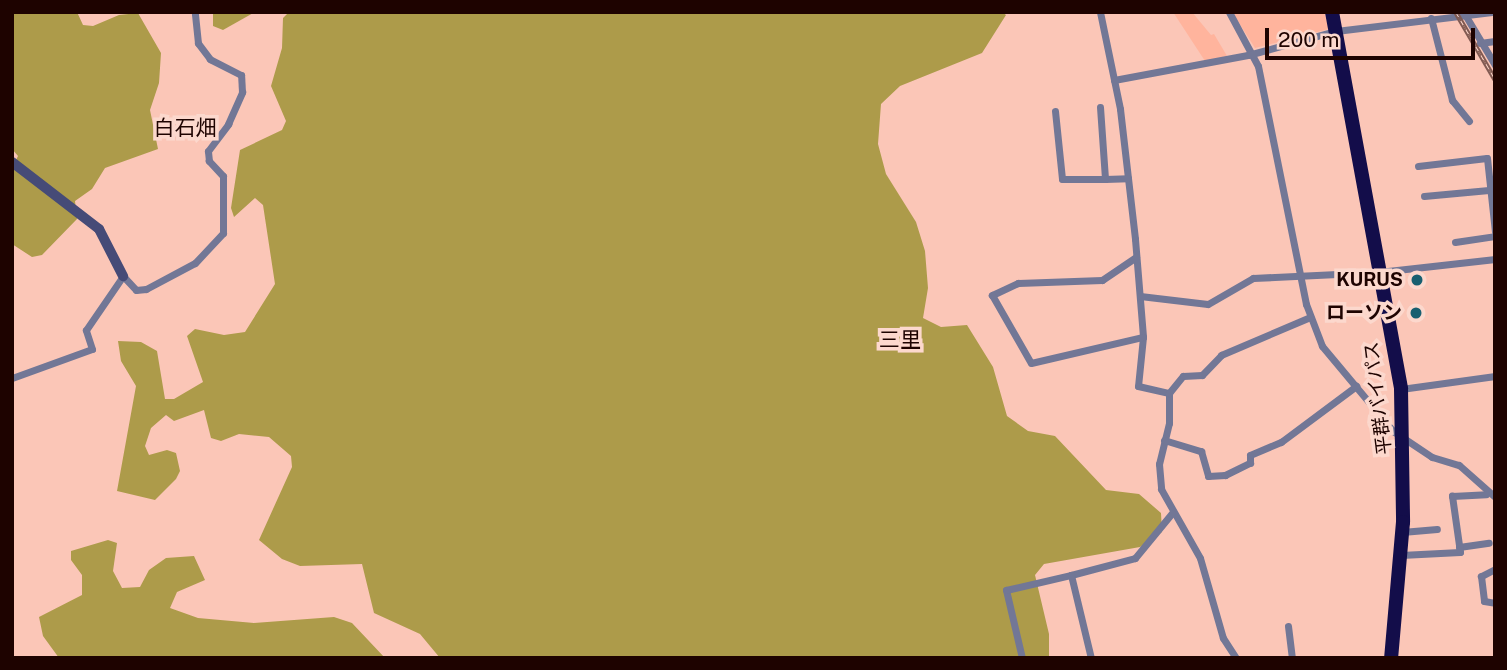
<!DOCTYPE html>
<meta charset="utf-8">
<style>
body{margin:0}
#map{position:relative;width:1507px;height:670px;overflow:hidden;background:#fbc6b7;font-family:"Public Sans","Noto Sans JP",sans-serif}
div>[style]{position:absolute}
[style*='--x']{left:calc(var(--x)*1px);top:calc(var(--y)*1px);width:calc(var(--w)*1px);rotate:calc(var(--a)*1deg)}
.built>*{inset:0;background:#ffb49d}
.forest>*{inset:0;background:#ad9b4a}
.street>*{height:7px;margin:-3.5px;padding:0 3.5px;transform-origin:3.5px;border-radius:3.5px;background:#727796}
.secondary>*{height:10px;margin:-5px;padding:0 5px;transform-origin:5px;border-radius:5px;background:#464b77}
.highway>*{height:14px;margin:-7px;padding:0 7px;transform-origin:7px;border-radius:7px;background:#130d4a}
.rail>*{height:4.5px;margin-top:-2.25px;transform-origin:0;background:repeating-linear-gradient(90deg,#fcd8cd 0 5px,#815a52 0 10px);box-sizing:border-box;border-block:2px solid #815a52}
.dots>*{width:19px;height:19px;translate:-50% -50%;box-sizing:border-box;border:4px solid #fcd8cd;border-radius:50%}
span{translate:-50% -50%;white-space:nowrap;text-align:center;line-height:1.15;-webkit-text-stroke:7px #fcd8cd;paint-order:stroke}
.poi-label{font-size:19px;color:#1e0300;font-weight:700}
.right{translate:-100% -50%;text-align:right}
.street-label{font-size:19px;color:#1e0300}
.neighbourhood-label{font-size:21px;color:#1e0300}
.frame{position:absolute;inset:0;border:14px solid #1e0300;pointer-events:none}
.scale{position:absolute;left:1265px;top:28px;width:210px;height:32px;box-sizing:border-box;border:4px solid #1e0300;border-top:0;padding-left:9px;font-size:21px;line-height:24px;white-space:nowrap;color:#1e0300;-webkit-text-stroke:5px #fcd8cd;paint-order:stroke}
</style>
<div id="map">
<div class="built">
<div style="clip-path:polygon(1173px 12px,1192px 12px,1211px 35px,1214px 34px,1227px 56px,1205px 61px)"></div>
<div style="clip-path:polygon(1232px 12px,1324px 12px,1329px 29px,1255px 48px)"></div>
</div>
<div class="forest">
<div style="clip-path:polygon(12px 12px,77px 12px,83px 25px,93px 26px,119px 15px,138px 13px,161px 53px,159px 83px,150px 110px,158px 149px,105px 168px,92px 189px,75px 201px,77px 219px,42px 255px,32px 257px,12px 244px,12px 168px,18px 156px,12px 149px)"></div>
<div style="clip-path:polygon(213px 12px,255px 12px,223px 30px,213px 26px)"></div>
<div style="clip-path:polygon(289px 12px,1002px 12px,1006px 15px,982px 53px,900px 86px,881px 104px,878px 144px,886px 174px,916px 222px,925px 251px,928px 288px,923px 318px,941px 327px,967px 325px,993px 367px,1007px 416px,1028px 431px,1055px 436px,1106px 490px,1139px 494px,1161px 513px,1162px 532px,1140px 547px,1044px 564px,1035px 575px,1049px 634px,1049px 658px,440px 658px,420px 634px,374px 613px,362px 564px,300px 566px,282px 559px,259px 540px,292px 467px,291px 456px,269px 437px,239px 434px,221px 441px,211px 438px,204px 410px,174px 421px,166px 415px,151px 428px,145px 446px,149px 455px,167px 450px,176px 453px,180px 471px,176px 479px,155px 500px,117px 491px,136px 386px,121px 361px,118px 341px,141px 342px,157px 351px,165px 399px,174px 399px,203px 382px,187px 336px,195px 329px,224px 335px,245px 332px,275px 284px,263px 205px,255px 198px,234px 217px,231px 208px,240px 150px,282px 130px,286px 121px,271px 86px,282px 48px,283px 18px)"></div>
<div style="clip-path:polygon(108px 540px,117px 543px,113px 571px,122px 588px,140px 587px,149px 570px,166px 558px,194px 556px,205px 580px,177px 592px,170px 608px,198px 618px,254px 623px,334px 617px,352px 623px,385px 658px,59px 658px,43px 636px,39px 617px,82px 595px,82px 575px,71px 560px,71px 551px)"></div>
</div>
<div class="street">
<div style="--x:1100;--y:12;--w:99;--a:78.3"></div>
<div style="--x:1120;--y:109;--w:131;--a:83.4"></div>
<div style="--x:1135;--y:239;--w:98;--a:85.3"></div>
<div style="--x:1143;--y:337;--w:49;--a:95.8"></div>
<div style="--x:1138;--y:386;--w:32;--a:13"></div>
<div style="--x:1169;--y:393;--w:30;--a:90"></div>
<div style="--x:1169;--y:423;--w:42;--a:103.7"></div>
<div style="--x:1159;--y:464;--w:25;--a:85"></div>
<div style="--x:1161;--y:489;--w:79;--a:60.5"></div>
<div style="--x:1200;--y:558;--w:83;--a:74"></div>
<div style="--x:1223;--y:638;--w:24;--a:57"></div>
<div style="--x:1229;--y:12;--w:61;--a:61.8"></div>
<div style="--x:1258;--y:66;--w:243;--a:78.6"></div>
<div style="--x:1306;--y:304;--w:45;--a:69.1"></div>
<div style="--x:1322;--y:346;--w:111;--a:50.1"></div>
<div style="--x:1393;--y:431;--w:47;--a:33.7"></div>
<div style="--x:1432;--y:457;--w:28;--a:17"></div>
<div style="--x:1459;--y:465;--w:48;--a:41.6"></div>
<div style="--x:1464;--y:13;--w:61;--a:59.2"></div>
<div style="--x:1431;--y:18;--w:85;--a:75.6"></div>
<div style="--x:1452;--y:100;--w:27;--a:51"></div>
<div style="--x:1480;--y:43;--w:15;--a:-8"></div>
<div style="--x:1114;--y:80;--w:136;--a:-10.6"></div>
<div style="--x:1248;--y:55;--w:91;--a:-15.3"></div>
<div style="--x:1336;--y:31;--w:157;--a:-6.9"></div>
<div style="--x:1100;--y:107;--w:72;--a:86"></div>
<div style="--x:1105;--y:179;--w:23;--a:-2"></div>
<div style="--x:1055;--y:111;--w:68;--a:84.1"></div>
<div style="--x:1062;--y:179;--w:43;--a:0"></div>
<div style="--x:1418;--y:166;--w:69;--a:-6.6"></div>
<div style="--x:1487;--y:158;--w:74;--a:83.8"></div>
<div style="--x:1424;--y:196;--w:65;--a:-5.3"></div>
<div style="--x:1455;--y:242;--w:40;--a:-8.5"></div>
<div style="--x:1136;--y:257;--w:41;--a:145.9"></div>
<div style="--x:1102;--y:280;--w:84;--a:178"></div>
<div style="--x:1018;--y:283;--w:29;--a:155"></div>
<div style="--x:992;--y:295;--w:78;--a:60.2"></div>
<div style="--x:1031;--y:363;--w:115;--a:-13.1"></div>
<div style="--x:1140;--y:296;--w:68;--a:6.7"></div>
<div style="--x:1208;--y:304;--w:52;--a:-30"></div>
<div style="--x:1253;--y:278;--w:126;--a:-2.7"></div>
<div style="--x:1379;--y:272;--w:117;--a:-6.4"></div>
<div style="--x:12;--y:378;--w:85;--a:-19.9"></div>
<div style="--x:92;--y:349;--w:20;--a:-108"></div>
<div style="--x:86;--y:330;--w:65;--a:-55.6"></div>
<div style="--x:123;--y:276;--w:19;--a:47"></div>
<div style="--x:136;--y:290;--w:10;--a:-6"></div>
<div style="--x:146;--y:289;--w:55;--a:-28"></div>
<div style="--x:195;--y:263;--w:41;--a:-47"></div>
<div style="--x:223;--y:233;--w:57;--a:-90"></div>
<div style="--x:223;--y:176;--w:21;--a:-133"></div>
<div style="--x:209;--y:161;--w:10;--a:-96"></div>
<div style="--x:208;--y:151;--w:34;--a:-53"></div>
<div style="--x:228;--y:124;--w:35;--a:-66"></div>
<div style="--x:242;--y:92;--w:17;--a:-93"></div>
<div style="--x:241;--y:75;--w:35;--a:-153"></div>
<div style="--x:210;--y:59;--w:20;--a:-127"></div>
<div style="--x:198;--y:43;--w:31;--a:-96"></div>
<div style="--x:1401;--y:389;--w:95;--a:-7.9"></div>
<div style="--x:1169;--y:393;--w:22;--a:-51"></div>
<div style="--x:1183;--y:376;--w:19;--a:-3"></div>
<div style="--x:1202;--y:375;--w:28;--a:-46"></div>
<div style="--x:1221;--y:355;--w:97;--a:-23.1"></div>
<div style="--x:1164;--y:440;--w:39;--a:17"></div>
<div style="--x:1201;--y:451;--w:26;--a:74"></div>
<div style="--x:1208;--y:476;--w:17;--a:-3"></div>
<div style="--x:1225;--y:475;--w:28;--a:-26"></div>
<div style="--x:1250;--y:463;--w:8;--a:-90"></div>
<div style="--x:1250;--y:455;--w:34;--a:-23"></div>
<div style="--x:1281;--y:442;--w:94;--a:-36.7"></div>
<div style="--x:1402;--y:532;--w:35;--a:-5"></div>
<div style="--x:1459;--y:547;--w:30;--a:-8"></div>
<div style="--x:1401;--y:555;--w:59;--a:-2.9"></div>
<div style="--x:1460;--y:552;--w:57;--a:-98.1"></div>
<div style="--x:1452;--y:496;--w:34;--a:-3"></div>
<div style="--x:1495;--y:569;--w:16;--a:153"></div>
<div style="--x:1481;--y:576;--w:25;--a:83"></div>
<div style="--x:1484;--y:601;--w:11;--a:10"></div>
<div style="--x:1071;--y:575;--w:66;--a:-14.9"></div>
<div style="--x:1135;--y:558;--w:58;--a:-50.6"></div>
<div style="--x:1288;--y:626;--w:32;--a:83"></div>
<div style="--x:1022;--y:658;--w:70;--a:-103.2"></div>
<div style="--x:1006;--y:590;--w:67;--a:-13"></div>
<div style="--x:1071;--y:575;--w:85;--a:76.5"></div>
</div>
<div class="secondary">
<div style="--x:12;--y:162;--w:110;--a:37.6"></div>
<div style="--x:99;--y:229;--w:53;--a:62.9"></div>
</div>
<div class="highway">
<div style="--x:1332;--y:12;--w:383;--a:79.6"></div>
<div style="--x:1401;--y:389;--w:133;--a:89.1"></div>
<div style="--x:1403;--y:522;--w:137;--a:95"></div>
</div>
<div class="rail">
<div style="--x:1456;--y:12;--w:78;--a:59.8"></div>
</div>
<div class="dots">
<div style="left:1417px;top:280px;background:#185f70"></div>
<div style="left:1416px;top:313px;background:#185f70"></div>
</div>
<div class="poi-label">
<span class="right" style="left:1403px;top:280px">KURUS</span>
<span class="right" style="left:1402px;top:313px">ローソン</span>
</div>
<div class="street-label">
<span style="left:1378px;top:398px;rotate:-97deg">平群バイパス</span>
</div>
<div class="neighbourhood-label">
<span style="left:185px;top:128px">白石畑</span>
<span style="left:900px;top:340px">三里</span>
</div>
<div class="frame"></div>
<div class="scale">200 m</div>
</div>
